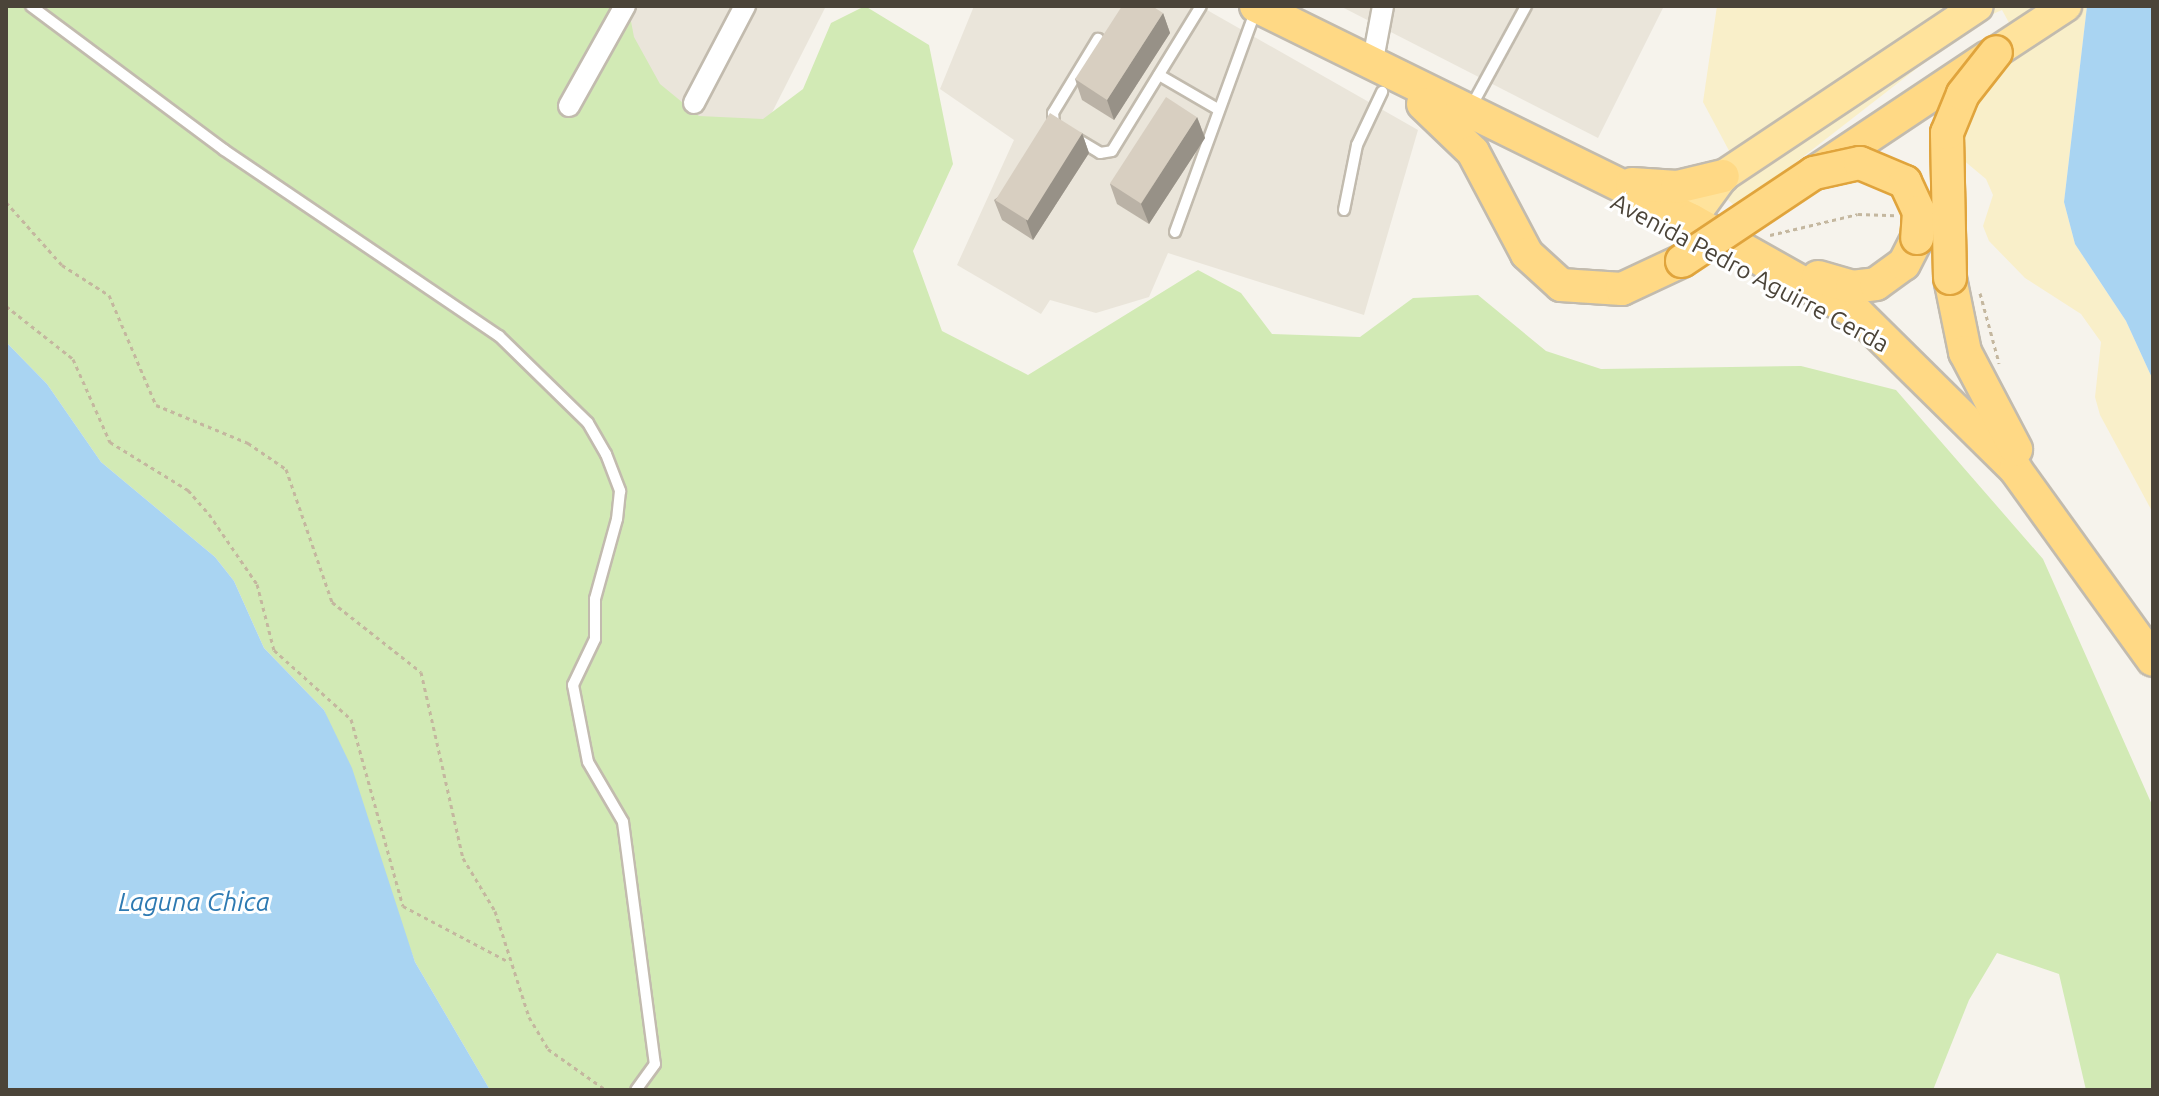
<!DOCTYPE html>
<style>
body{margin:0}
#map{position:relative;width:2159px;height:1096px;overflow:hidden;background:#f6f3ec;font-family:Ubuntu,sans-serif}
div>[style]{position:absolute}
[style*='--x']{left:calc(var(--x)*1px);top:calc(var(--y)*1px);width:calc(var(--w)*1px);rotate:calc(var(--a)*1deg)}
.residential>*{inset:0;background:#eae5da}
.green>*{inset:0;background:#d2eab5}
.sand>*{inset:0;background:#f9efc9}
.water>*{inset:0;background:#a9d4f2}
.path>*{height:3px;margin-top:-1.5px;transform-origin:0;background:repeating-linear-gradient(90deg,#c4b79f 0 4px,transparent 0 8px)}
.roads{filter:drop-shadow(2px 0 #c2bbae) drop-shadow(-2px 0 #c2bbae) drop-shadow(0 2px #c2bbae) drop-shadow(0 -2px #c2bbae)}
.service>*{height:10px;margin:-5px;padding:0 5px;transform-origin:5px;border-radius:5px;background:#fff}
.minor>*{height:20px;margin:-10px;padding:0 10px;transform-origin:10px;border-radius:10px;background:#fff}
.primary>*{height:30px;margin:-15px;padding:0 15px;transform-origin:15px;border-radius:15px;background:#ffe39c}
.trunk>*{height:32px;margin:-16px;padding:0 16px;transform-origin:16px;border-radius:16px;background:#ffd985}
.bridges{filter:drop-shadow(2px 0 #e0a43c) drop-shadow(-2px 0 #e0a43c) drop-shadow(0 2px #e0a43c) drop-shadow(0 -2px #e0a43c)}
.trunk-bridge>*{height:32px;margin:-16px;padding:0 16px;transform-origin:16px;border-radius:16px;background:#ffd985}
.wall>*{inset:0;background:#bab2a6}
.shaded-wall>*{inset:0;background:#979187}
.building>*{inset:0;background:#d8cfc1;transform-origin:0 0}
span{translate:-50% -50%;white-space:nowrap;text-align:center;line-height:1.15;-webkit-text-stroke:6px #fff;paint-order:stroke}
.street-label{font-size:24px;color:#4b4439}
.water-label{font-size:26px;color:#2e7ab2;font-style:italic}
.frame{position:absolute;inset:0;border:8px solid #4b4439;pointer-events:none}
</style>
<div id="map">
<div class="residential">
<div style="clip-path:polygon(601px 6px,826px 6px,756px 144px,697px 154px)"></div>
<div style="clip-path:polygon(974px 6px,1200px 6px,1418px 130px,1364px 315px,1168px 253px,1149px 297px,1096px 313px,1050px 300px,1041px 314px,957px 265px,1014px 140px,940px 89px)"></div>
<div style="clip-path:polygon(1340px 6px,1664px 6px,1598px 138px)"></div>
</div>
<div class="green">
<div style="clip-path:polygon(6px 6px,628px 6px,634px 37px,660px 84px,699px 116px,763px 119px,803px 89px,831px 23px,865px 6px,929px 45px,953px 164px,913px 251px,942px 331px,1028px 375px,1198px 270px,1241px 293px,1272px 334px,1360px 337px,1413px 298px,1478px 295px,1546px 351px,1601px 369px,1801px 366px,1896px 390px,2043px 559px,2153px 807px,2153px 1090px,2086px 1090px,2059px 974px,1997px 953px,1969px 1000px,1933px 1090px,490px 1090px,415px 962px,324px 710px,264px 648px,234px 581px,215px 557px,101px 462px,47px 384px,6px 342px)"></div>
</div>
<div class="sand">
<div style="clip-path:polygon(1717px 6px,2087px 6px,2064px 202px,2075px 244px,2126px 321px,2153px 380px,2153px 513px,2100px 415px,2095px 397px,2101px 342px,2081px 314px,2025px 278px,1989px 241px,1983px 226px,1993px 195px,1986px 179px,1944px 144px,2013px 30px,2002px 10px,1979px 20px,1737px 208px,1726px 198px,1734px 160px,1703px 102px)"></div>
</div>
<div class="water">
<div style="clip-path:polygon(2087px 6px,2153px 6px,2153px 380px,2126px 321px,2075px 244px,2064px 202px)"></div>
<div style="clip-path:polygon(6px 342px,47px 384px,101px 462px,215px 557px,234px 581px,264px 648px,324px 710px,352px 768px,415px 962px,490px 1090px,6px 1090px)"></div>
</div>
<div class="path">
<div style="--x:6;--y:202;--w:84;--a:48.4"></div>
<div style="--x:62;--y:265;--w:56;--a:32.6"></div>
<div style="--x:109;--y:295;--w:120;--a:66.9"></div>
<div style="--x:156;--y:405;--w:100;--a:22.4"></div>
<div style="--x:248;--y:443;--w:46;--a:34.4"></div>
<div style="--x:286;--y:469;--w:141;--a:70.9"></div>
<div style="--x:332;--y:602;--w:113;--a:38.2"></div>
<div style="--x:421;--y:672;--w:191;--a:77.3"></div>
<div style="--x:463;--y:858;--w:62;--a:58.9"></div>
<div style="--x:495;--y:911;--w:111;--a:72.2"></div>
<div style="--x:529;--y:1017;--w:37;--a:59"></div>
<div style="--x:548;--y:1049;--w:71;--a:35.3"></div>
<div style="--x:1770;--y:235;--w:90;--a:-13.4"></div>
<div style="--x:1858;--y:214;--w:37;--a:2"></div>
<div style="--x:1980;--y:293;--w:73;--a:74.8"></div>
<div style="--x:6;--y:306;--w:85;--a:38.3"></div>
<div style="--x:73;--y:359;--w:91;--a:66"></div>
<div style="--x:110;--y:442;--w:92;--a:31.6"></div>
<div style="--x:188;--y:490;--w:32;--a:49"></div>
<div style="--x:209;--y:514;--w:85;--a:55.6"></div>
<div style="--x:257;--y:584;--w:68;--a:75.6"></div>
<div style="--x:274;--y:650;--w:103;--a:41.9"></div>
<div style="--x:351;--y:719;--w:194;--a:74.5"></div>
<div style="--x:403;--y:906;--w:120;--a:27.8"></div>
</div>
<div class="roads">
<div class="service">
<div style="--x:31;--y:6;--w:241;--a:36.7"></div>
<div style="--x:224;--y:150;--w:332;--a:34.1"></div>
<div style="--x:499;--y:336;--w:124;--a:44.3"></div>
<div style="--x:588;--y:423;--w:36;--a:60"></div>
<div style="--x:606;--y:454;--w:40;--a:69"></div>
<div style="--x:620;--y:491;--w:28;--a:96"></div>
<div style="--x:617;--y:519;--w:83;--a:105.4"></div>
<div style="--x:595;--y:599;--w:40;--a:90"></div>
<div style="--x:595;--y:639;--w:51;--a:115.6"></div>
<div style="--x:573;--y:685;--w:78;--a:79"></div>
<div style="--x:588;--y:762;--w:69;--a:59.7"></div>
<div style="--x:623;--y:822;--w:244;--a:82.5"></div>
<div style="--x:655;--y:1064;--w:32;--a:126"></div>
<div style="--x:1159;--y:75;--w:66;--a:30.1"></div>
<div style="--x:1471;--y:107;--w:115;--a:-61.4"></div>
<div style="--x:1054;--y:124;--w:11;--a:-95"></div>
<div style="--x:1053;--y:113;--w:87;--a:-58.7"></div>
<div style="--x:1077;--y:139;--w:27;--a:31"></div>
<div style="--x:1100;--y:153;--w:12;--a:-9"></div>
<div style="--x:1112;--y:151;--w:170;--a:-58.5"></div>
<div style="--x:1344;--y:210;--w:66;--a:-78.7"></div>
<div style="--x:1357;--y:145;--w:59;--a:-64.7"></div>
<div style="--x:1175;--y:232;--w:237;--a:-70"></div>
</div>
<div class="minor">
<div style="--x:1372;--y:65;--w:60;--a:-79.4"></div>
<div style="--x:694;--y:103;--w:110;--a:-62.3"></div>
<div style="--x:569;--y:106;--w:115;--a:-60.8"></div>
</div>
<div class="primary">
<div style="--x:1996;--y:52;--w:84;--a:-33.3"></div>
<div style="--x:1691;--y:220;--w:54;--a:-54"></div>
<div style="--x:1723;--y:176;--w:306;--a:-33.7"></div>
</div>
<div class="trunk">
<div style="--x:1256;--y:6;--w:485;--a:26.2"></div>
<div style="--x:1691;--y:220;--w:192;--a:29.4"></div>
<div style="--x:1858;--y:314;--w:222;--a:44.6"></div>
<div style="--x:2016;--y:470;--w:234;--a:54.2"></div>
<div style="--x:1423;--y:104;--w:69;--a:43.8"></div>
<div style="--x:1473;--y:152;--w:115;--a:62.1"></div>
<div style="--x:1527;--y:254;--w:46;--a:42.4"></div>
<div style="--x:1561;--y:285;--w:61;--a:3.8"></div>
<div style="--x:1622;--y:289;--w:66;--a:-25"></div>
<div style="--x:1814;--y:173;--w:209;--a:-33.7"></div>
<div style="--x:1632;--y:184;--w:45;--a:3.8"></div>
<div style="--x:1677;--y:187;--w:47;--a:-13.4"></div>
<div style="--x:1818;--y:277;--w:35;--a:16"></div>
<div style="--x:1852;--y:287;--w:24;--a:-7"></div>
<div style="--x:1876;--y:284;--w:34;--a:-36"></div>
<div style="--x:1904;--y:264;--w:29;--a:-63"></div>
<div style="--x:1950;--y:278;--w:76;--a:78.5"></div>
<div style="--x:1965;--y:352;--w:110;--a:62.3"></div>
</div>
</div>
<div class="bridges">
<div class="trunk-bridge">
<div style="--x:1682;--y:261;--w:159;--a:-33.7"></div>
<div style="--x:1814;--y:173;--w:47;--a:-12.3"></div>
<div style="--x:1860;--y:163;--w:49;--a:22.9"></div>
<div style="--x:1905;--y:182;--w:33;--a:65"></div>
<div style="--x:1919;--y:212;--w:26;--a:94"></div>
<div style="--x:1950;--y:278;--w:145;--a:-91.2"></div>
<div style="--x:1947;--y:133;--w:42;--a:-67.7"></div>
<div style="--x:1963;--y:94;--w:53;--a:-51.8"></div>
</div>
</div>
<div class="wall">
<div style="clip-path:polygon(1163px 13px,1170px 33px,1114px 120px,1082px 100px,1075px 79px)"></div>
<div style="clip-path:polygon(1197px 117px,1205px 138px,1149px 224px,1117px 204px,1110px 184px)"></div>
<div style="clip-path:polygon(1082px 133px,1089px 153px,1033px 240px,1002px 220px,994px 200px)"></div>
</div>
<div class="shaded-wall">
<div style="clip-path:polygon(1163px 13px,1170px 33px,1114px 120px,1107px 100px)"></div>
<div style="clip-path:polygon(1197px 117px,1205px 138px,1149px 224px,1141px 204px)"></div>
<div style="clip-path:polygon(1082px 133px,1089px 153px,1033px 240px,1026px 220px)"></div>
</div>
<div class="building">
<div style="clip-path:polygon(1122px 6px,1152px 6px,1163px 13px,1107px 100px,1075px 79px)"></div>
<div style="left:1166px;top:97px;width:37px;height:103px;rotate:33deg"></div>
<div style="left:1050px;top:113px;width:38px;height:103px;rotate:32deg"></div>
</div>
<div class="street-label">
<span style="left:1750px;top:273px;rotate:28deg">Avenida Pedro Aguirre Cerda</span>
</div>
<div class="water-label">
<span style="left:194px;top:902px">Laguna Chica</span>
</div>
<div class="frame"></div>
</div>
